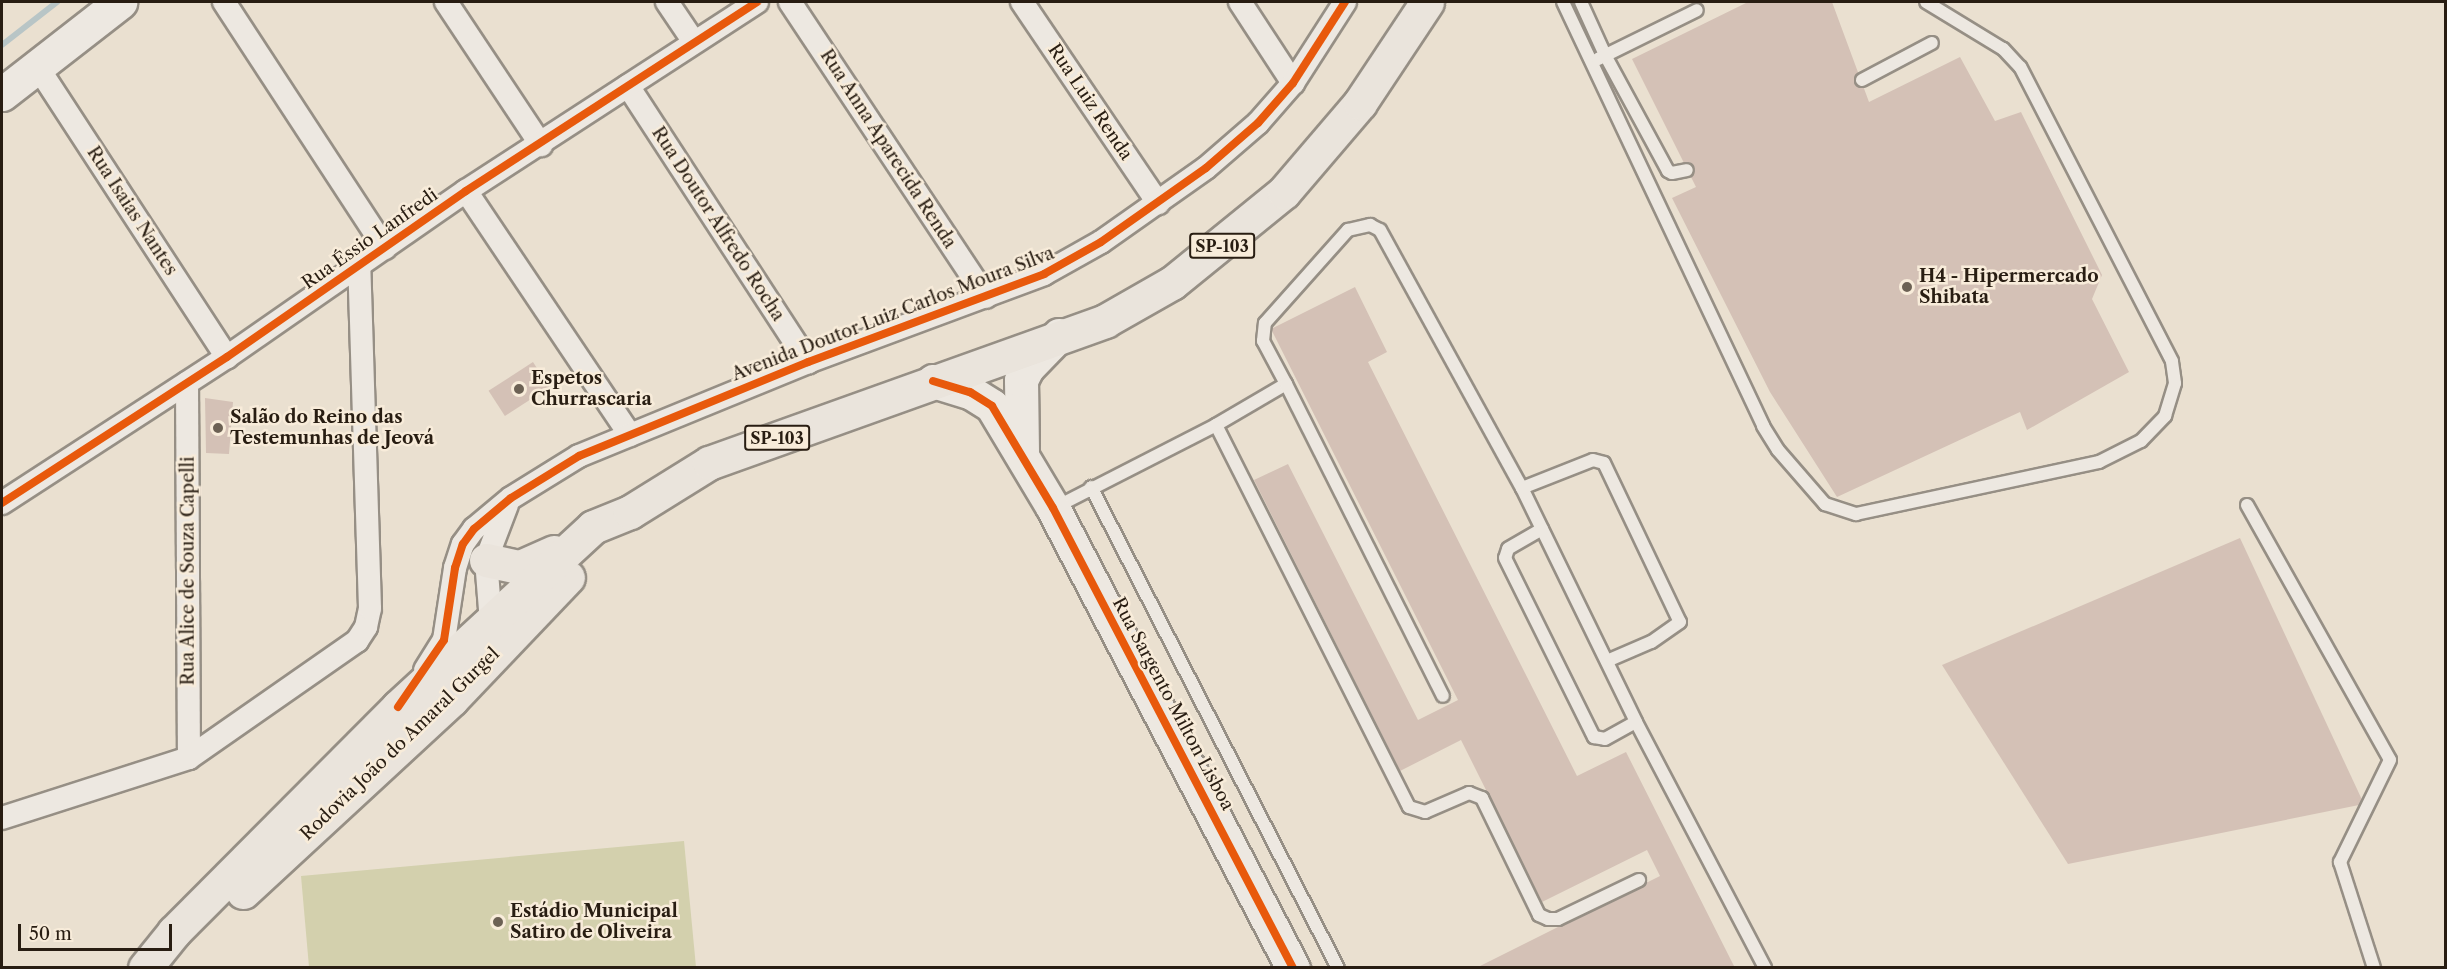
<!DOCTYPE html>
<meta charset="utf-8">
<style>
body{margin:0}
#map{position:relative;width:2447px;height:969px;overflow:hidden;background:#eae0d0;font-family:"Libre Caslon Text",serif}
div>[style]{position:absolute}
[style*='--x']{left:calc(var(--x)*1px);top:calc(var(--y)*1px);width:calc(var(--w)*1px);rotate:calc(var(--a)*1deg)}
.green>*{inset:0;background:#d3d0ad}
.stream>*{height:6px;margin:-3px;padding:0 3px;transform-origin:3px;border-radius:3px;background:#b8c5c6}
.building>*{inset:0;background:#d4c1b6;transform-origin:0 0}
.roads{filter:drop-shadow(2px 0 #968f85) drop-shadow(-2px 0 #968f85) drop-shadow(0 2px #968f85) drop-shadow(0 -2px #968f85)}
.lane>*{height:12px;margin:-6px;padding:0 6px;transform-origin:6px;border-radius:6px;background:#ede8e1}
.street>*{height:22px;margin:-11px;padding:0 11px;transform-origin:11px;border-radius:11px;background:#ede8e1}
.secondary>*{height:33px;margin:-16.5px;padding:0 16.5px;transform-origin:16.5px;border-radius:16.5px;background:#ede8e1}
.primary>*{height:33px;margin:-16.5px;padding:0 16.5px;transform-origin:16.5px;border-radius:16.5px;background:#eae4dc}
.cycleway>*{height:8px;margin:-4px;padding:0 4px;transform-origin:4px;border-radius:4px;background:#e8590c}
.dots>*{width:16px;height:16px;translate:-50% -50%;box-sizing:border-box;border:3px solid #f8ecda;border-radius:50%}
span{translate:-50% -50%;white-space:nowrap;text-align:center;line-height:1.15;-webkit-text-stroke:5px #f8ecda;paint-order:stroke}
.shield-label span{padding:2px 4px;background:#f8ecda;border:2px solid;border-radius:4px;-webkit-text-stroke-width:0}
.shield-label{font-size:16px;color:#281d12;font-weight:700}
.street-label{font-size:18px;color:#281d12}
.poi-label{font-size:18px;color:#281d12;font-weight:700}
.left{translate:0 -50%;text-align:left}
.frame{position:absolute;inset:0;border:3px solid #281d12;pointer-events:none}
.scale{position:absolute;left:18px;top:924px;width:154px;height:27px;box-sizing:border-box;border:3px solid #281d12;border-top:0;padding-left:8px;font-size:18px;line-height:21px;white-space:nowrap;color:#281d12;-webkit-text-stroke:4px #f8ecda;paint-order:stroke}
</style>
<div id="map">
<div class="green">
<div style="clip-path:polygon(684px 841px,696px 967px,309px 967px,301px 876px)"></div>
</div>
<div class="stream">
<div style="--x:2;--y:45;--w:70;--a:-38"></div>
</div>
<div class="building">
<div style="clip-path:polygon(1748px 2px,1832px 2px,1869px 102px,1960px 57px,1995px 121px,2021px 112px,2102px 275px,2092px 299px,2129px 372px,2027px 430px,2020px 412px,1837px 497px,1770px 392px,1672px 198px,1696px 187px,1632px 59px)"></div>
<div style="clip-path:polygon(1355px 287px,1387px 352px,1368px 362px,1577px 776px,1626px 752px,1735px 968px,1476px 968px,1660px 876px,1647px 850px,1542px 902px,1461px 740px,1400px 771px,1254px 480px,1288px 464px,1418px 720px,1458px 700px,1271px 329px)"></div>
<div style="left:533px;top:362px;width:30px;height:53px;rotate:57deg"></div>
<div style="clip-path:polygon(205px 398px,233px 402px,229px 454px,206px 453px)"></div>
<div style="clip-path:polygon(2240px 538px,2364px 804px,2068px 864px,1942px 665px)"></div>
</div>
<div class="roads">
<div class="lane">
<div style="--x:1563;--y:2;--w:469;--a:64.7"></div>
<div style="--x:1763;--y:426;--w:28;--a:58"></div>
<div style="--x:1778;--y:450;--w:72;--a:49"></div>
<div style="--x:1825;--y:504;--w:33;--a:18"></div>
<div style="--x:1856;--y:514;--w:249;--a:-12.1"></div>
<div style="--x:2099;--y:462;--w:47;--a:-26.6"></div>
<div style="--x:2141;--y:441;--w:35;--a:-46"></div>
<div style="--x:2165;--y:416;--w:34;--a:-73"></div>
<div style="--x:2175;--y:383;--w:22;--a:-98"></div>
<div style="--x:2172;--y:361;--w:331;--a:-117.3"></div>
<div style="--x:2020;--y:67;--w:25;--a:-133"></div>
<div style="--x:2003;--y:49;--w:90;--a:-148.6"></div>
<div style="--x:1581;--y:2;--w:58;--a:65.6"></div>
<div style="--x:1605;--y:55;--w:132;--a:61.5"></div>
<div style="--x:1668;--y:171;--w:4;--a:27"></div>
<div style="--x:1672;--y:173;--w:15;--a:-11"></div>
<div style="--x:1598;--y:59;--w:110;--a:-26.3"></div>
<div style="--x:1862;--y:80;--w:79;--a:-27.9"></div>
<div style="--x:1286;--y:384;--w:49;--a:-118.1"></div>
<div style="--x:1263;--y:341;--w:18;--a:-84"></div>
<div style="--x:1265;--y:323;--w:125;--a:-48.3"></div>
<div style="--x:1348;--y:230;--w:23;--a:-13"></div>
<div style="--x:1370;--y:225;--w:11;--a:27"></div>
<div style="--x:1380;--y:230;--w:294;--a:61.2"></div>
<div style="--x:1522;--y:488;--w:260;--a:64"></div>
<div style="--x:1636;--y:722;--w:278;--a:62.3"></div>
<div style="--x:1216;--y:425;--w:81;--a:-30.4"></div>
<div style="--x:1286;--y:384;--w:349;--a:63.3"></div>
<div style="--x:1091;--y:487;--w:541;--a:62.82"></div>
<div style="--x:1522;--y:488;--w:76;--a:-21.5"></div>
<div style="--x:1593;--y:460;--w:11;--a:15"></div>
<div style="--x:1604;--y:463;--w:176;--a:64.5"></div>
<div style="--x:1680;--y:622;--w:35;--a:145"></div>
<div style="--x:1651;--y:642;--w:48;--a:156.6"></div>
<div style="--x:2247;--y:505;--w:292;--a:60.7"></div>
<div style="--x:2390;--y:760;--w:114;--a:116.1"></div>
<div style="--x:2340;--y:862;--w:111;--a:72.2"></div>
<div style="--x:1054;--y:508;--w:182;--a:-27.1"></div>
<div style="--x:1216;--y:425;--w:428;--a:63.2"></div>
<div style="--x:1409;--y:807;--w:17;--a:17"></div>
<div style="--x:1425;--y:812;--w:48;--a:-23.4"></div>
<div style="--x:1469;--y:793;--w:14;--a:21"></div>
<div style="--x:1482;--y:798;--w:130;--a:64"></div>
<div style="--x:1539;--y:915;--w:10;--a:24"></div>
<div style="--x:1548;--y:919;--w:10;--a:0"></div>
<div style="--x:1558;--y:919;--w:90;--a:-25.7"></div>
<div style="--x:1542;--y:529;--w:39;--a:150"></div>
<div style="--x:1508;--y:549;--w:9;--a:108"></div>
<div style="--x:1505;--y:558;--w:200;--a:63.6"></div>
<div style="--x:1594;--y:737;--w:11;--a:10"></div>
<div style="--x:1605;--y:739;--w:35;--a:-29"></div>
</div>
<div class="street">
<div style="--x:224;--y:2;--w:294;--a:56.8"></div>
<div style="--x:446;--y:2;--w:172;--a:56.4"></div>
<div style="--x:667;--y:2;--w:48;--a:56"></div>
<div style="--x:790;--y:2;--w:354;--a:56.4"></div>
<div style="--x:1022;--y:2;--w:243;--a:55.9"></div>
<div style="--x:1240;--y:2;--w:97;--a:56.8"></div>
<div style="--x:37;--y:66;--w:348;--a:56.9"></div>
<div style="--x:628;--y:86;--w:330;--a:56.9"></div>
<div style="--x:466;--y:191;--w:294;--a:56.1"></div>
<div style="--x:187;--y:383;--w:375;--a:89.7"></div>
<div style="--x:2;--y:503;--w:268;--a:-33"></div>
<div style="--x:227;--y:357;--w:291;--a:-34.8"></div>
<div style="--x:466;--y:191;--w:347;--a:-33"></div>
<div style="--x:491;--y:622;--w:62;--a:-94.6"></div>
<div style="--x:486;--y:560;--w:59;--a:-69.1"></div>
<div style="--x:425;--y:670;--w:36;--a:-58"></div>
<div style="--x:444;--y:640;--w:73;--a:-81.3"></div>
<div style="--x:455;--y:568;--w:25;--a:-72"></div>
<div style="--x:463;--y:544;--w:19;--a:-54"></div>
<div style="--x:474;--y:529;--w:48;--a:-40"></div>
<div style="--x:511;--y:498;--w:80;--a:-31.7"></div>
<div style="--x:579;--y:456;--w:248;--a:-22.3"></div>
<div style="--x:808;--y:362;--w:252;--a:-20.4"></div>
<div style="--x:1044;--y:274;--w:65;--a:-29.3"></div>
<div style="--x:1101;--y:242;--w:128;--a:-35.2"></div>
<div style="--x:1206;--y:168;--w:69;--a:-40.9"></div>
<div style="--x:1258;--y:123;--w:53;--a:-48.8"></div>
<div style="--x:1293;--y:83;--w:96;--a:-57.3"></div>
<div style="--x:2;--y:818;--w:196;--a:-17.8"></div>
<div style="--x:189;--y:758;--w:205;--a:-34.9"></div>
<div style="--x:357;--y:641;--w:17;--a:-57"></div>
<div style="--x:366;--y:627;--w:19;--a:-78"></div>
<div style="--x:370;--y:608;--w:344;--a:-91.8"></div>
</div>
<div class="secondary">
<div style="--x:2;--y:94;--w:150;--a:-37.9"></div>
<div style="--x:933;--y:381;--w:39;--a:17"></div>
<div style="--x:970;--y:392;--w:26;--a:32"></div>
<div style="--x:992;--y:406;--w:119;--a:59.1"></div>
<div style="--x:1053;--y:508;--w:519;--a:62.45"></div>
<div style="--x:1022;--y:451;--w:71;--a:-90.8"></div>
<div style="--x:1021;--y:380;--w:13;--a:-63"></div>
<div style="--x:1027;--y:368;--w:46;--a:-45.9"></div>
</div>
<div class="primary">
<div style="--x:486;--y:560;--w:35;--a:12"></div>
<div style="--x:520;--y:567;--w:37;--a:-24"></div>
<div style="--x:243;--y:892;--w:284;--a:-42.7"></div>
<div style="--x:452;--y:699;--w:168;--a:-46.4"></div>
<div style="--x:145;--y:968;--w:46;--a:-51.1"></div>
<div style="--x:174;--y:932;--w:317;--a:-45.1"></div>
<div style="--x:398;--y:707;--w:265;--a:-42.7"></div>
<div style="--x:593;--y:527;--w:40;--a:-22"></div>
<div style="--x:630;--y:512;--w:93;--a:-31.8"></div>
<div style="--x:709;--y:463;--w:421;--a:-19.7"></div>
<div style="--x:1105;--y:321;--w:77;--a:-29.6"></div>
<div style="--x:1172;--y:283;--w:144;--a:-39.1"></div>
<div style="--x:1284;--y:192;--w:117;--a:-49.5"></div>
<div style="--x:1360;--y:103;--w:121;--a:-56.4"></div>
</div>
</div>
<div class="cycleway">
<div style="--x:933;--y:381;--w:39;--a:17"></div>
<div style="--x:970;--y:392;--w:26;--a:32"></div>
<div style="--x:992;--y:406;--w:119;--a:59.1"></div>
<div style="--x:1053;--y:508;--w:519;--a:62.45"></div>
<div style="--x:2;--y:503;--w:268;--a:-33"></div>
<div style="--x:227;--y:357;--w:291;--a:-34.8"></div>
<div style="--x:466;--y:191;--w:347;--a:-33"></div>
<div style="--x:398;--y:707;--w:81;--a:-55.5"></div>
<div style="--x:444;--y:640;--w:73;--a:-81.3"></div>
<div style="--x:455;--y:568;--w:25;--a:-72"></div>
<div style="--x:463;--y:544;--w:19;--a:-54"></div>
<div style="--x:474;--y:529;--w:48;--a:-40"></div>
<div style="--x:511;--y:498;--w:80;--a:-31.7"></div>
<div style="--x:579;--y:456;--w:248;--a:-22.3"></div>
<div style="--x:808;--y:362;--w:252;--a:-20.4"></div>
<div style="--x:1044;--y:274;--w:65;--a:-29.3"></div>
<div style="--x:1101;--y:242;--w:128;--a:-35.2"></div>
<div style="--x:1206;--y:168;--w:69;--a:-40.9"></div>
<div style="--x:1258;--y:123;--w:53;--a:-48.8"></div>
<div style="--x:1293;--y:83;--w:96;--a:-57.3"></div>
</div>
<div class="dots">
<div style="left:1907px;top:287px;background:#6c6154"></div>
<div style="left:519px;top:389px;background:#6c6154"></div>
<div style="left:218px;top:428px;background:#6c6154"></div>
<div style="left:498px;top:922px;background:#6c6154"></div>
</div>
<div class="shield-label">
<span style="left:1222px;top:246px">SP-103</span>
<span style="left:777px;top:438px">SP-103</span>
</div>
<div class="street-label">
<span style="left:1090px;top:102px;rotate:56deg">Rua Luiz Renda</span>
<span style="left:888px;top:149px;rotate:57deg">Rua Anna Aparecida Renda</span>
<span style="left:132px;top:211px;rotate:57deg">Rua Isaias Nantes</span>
<span style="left:718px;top:224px;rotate:57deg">Rua Doutor Alfredo Rocha</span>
<span style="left:370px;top:239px;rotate:-35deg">Rua Éssio Lanfredi</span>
<span style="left:893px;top:314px;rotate:-21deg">Avenida Doutor Luiz Carlos Moura Silva</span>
<span style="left:188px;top:571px;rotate:-90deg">Rua Alice de Souza Capelli</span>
<span style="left:1173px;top:704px;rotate:62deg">Rua Sargento Milton Lisboa</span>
<span style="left:400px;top:744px;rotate:-44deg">Rodovia João do Amaral Gurgel</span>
</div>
<div class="poi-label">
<span class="left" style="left:1919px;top:287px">H4 - Hipermercado<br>Shibata</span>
<span class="left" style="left:531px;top:389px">Espetos<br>Churrascaria</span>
<span class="left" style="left:230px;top:428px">Salão do Reino das<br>Testemunhas de Jeová</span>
<span class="left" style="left:510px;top:922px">Estádio Municipal<br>Satiro de Oliveira</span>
</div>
<div class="frame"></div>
<div class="scale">50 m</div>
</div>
